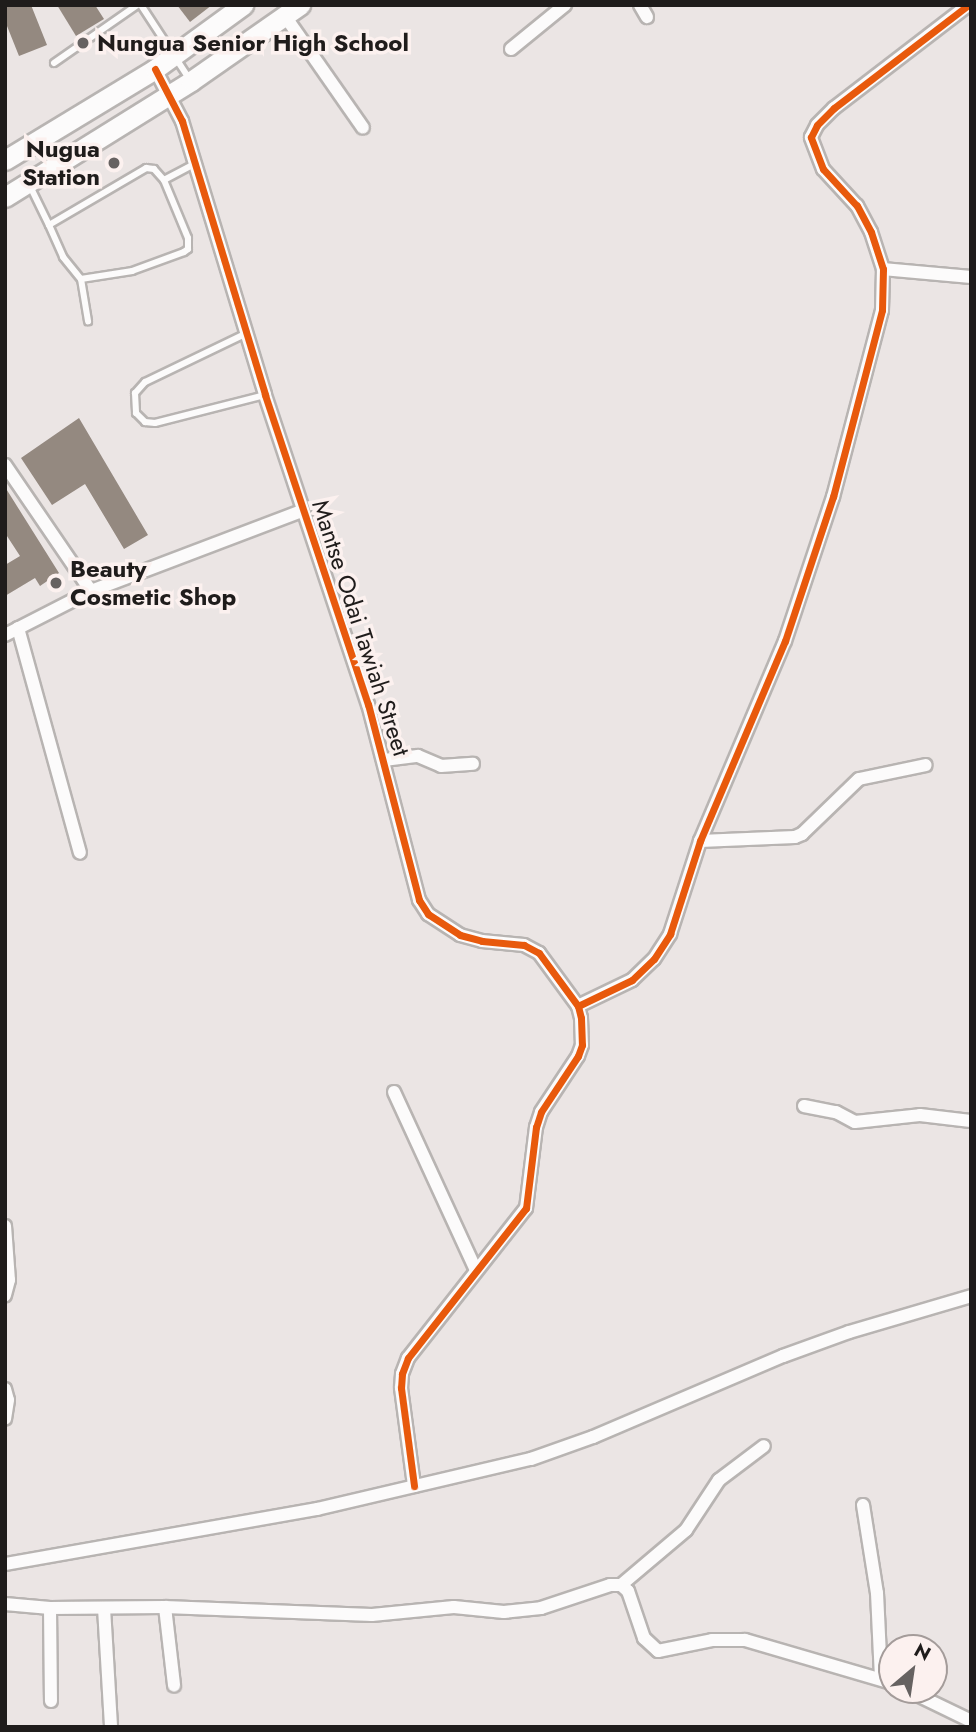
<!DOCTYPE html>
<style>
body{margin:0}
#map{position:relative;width:976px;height:1732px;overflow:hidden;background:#ebe5e4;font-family:Jost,sans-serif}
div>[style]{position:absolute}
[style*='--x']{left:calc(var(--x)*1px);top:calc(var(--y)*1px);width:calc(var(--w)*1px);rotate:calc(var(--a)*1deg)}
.building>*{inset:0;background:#948980}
.roads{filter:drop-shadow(2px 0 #b8b4b2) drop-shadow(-2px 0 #b8b4b2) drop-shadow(0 2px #b8b4b2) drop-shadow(0 -2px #b8b4b2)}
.service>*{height:6px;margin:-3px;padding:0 3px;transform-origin:3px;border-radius:3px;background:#fcfbfb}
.minor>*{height:12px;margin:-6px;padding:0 6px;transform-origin:6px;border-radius:6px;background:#fcfbfb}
.primary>*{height:19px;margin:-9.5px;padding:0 9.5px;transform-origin:9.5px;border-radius:9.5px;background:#fcfbfb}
.cycleway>*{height:7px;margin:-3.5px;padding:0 3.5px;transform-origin:3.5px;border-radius:3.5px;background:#e8590c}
.dots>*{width:19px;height:19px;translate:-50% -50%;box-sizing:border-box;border:4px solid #fcf1ef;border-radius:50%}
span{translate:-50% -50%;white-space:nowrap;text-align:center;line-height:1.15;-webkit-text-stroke:7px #fcf1ef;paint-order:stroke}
.poi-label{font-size:24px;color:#1f1c1b;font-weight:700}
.left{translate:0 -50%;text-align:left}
.right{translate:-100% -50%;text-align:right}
.street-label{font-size:24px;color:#1f1c1b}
.frame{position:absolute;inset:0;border:7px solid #1f1c1b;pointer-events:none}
.north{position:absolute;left:878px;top:1634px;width:70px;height:70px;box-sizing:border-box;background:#fcf1ef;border:2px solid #a49c9a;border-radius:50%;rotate:29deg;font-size:19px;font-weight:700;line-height:28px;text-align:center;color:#1f1c1b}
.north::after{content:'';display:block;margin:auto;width:24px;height:32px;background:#666261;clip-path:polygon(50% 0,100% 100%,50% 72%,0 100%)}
</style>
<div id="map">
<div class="building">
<div style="clip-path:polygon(5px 5px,31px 5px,47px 45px,19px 56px,5px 21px)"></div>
<div style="clip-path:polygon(57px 5px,95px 5px,104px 19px,76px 36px)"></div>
<div style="clip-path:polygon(177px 5px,212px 5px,190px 22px)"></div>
<div style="clip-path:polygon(79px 418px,148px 535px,124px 549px,85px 484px,52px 505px,21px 458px)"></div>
<div style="clip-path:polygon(5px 487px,59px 573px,40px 586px,35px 578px,5px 596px,5px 565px,20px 556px,5px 533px)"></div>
</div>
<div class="roads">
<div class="service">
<div style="--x:141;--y:5;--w:90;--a:56.8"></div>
<div style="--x:54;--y:63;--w:101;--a:-34.9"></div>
<div style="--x:29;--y:184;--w:46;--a:64"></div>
<div style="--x:49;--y:225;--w:113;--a:-30.4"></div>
<div style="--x:146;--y:168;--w:8;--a:7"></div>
<div style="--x:154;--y:169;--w:15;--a:48"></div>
<div style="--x:164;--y:180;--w:34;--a:-28"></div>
<div style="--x:49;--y:225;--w:35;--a:66"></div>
<div style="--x:63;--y:257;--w:28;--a:51"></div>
<div style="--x:81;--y:279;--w:52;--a:-8.9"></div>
<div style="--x:132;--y:271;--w:55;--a:-20.1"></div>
<div style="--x:184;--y:252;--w:5;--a:-37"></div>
<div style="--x:188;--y:249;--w:11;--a:-90"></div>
<div style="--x:188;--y:238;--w:63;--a:-112.5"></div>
<div style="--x:81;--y:279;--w:43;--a:80.5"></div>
<div style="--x:247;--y:333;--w:113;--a:154.3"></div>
<div style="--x:145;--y:382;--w:15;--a:132"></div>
<div style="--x:135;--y:393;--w:20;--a:87"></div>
<div style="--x:136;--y:413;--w:13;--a:45"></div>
<div style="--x:145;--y:422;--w:10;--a:6"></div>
<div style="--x:155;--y:423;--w:114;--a:-14.3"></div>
</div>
<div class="minor">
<div style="--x:640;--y:5;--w:14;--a:60"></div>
<div style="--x:285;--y:16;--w:136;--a:55.1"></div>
<div style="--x:511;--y:49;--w:70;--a:-39.2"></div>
<div style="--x:155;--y:69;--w:59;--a:62.6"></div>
<div style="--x:182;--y:121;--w:286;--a:73.1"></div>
<div style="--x:265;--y:395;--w:326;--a:71.6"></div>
<div style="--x:368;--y:704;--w:203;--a:75.4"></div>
<div style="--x:419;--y:900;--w:17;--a:57"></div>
<div style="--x:428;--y:914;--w:38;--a:33"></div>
<div style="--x:460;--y:935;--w:23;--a:15"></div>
<div style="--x:482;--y:941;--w:42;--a:5.4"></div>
<div style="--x:524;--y:945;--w:17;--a:28"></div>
<div style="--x:539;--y:953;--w:66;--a:53.7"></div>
<div style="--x:578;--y:1006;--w:12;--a:76"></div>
<div style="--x:581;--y:1018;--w:27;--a:88"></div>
<div style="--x:582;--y:1045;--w:12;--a:110"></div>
<div style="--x:578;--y:1056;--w:67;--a:123.5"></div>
<div style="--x:541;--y:1112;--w:16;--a:108"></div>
<div style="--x:536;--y:1127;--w:82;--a:97"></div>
<div style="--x:526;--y:1208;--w:191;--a:128.2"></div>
<div style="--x:408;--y:1358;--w:17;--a:111"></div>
<div style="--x:402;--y:1374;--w:14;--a:94"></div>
<div style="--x:401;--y:1388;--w:99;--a:82.4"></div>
<div style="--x:883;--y:269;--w:88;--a:5.2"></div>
<div style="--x:5;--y:465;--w:153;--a:55.7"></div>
<div style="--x:18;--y:628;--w:233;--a:74.6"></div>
<div style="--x:5;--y:635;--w:97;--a:-27.1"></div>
<div style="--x:91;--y:591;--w:226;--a:-20.8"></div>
<div style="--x:384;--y:760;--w:34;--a:-7"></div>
<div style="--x:418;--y:756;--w:25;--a:23"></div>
<div style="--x:441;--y:766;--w:32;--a:-4"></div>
<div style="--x:700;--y:841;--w:95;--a:-2.4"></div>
<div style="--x:795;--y:837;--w:8;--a:-23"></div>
<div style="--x:802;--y:834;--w:79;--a:-44"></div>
<div style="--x:859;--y:779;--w:68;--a:-11.8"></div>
<div style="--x:578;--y:1006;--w:60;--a:-25.7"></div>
<div style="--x:632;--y:980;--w:30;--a:-44"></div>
<div style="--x:654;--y:959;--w:30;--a:-57"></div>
<div style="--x:670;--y:934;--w:98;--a:-72.1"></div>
<div style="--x:700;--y:841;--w:217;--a:-67"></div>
<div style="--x:785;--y:641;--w:152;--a:-71.6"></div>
<div style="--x:833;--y:497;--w:193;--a:-75.3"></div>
<div style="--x:882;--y:310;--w:41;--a:-88.6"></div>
<div style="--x:883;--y:269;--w:39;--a:-108"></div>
<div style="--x:871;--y:232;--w:30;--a:-118"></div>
<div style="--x:857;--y:206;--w:50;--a:-132.6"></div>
<div style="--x:823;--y:169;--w:34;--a:-111"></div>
<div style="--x:811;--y:137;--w:13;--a:-63"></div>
<div style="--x:817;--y:125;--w:24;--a:-45"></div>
<div style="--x:834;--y:108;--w:169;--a:-37.5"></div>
<div style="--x:394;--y:1092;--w:196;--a:65.3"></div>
<div style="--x:804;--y:1106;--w:33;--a:11"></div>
<div style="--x:836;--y:1112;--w:21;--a:28"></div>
<div style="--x:855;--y:1122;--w:65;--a:-6.1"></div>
<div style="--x:920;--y:1115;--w:51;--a:6.7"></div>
<div style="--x:5;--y:1226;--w:54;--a:85.8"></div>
<div style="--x:9;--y:1280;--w:16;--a:105"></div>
<div style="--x:5;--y:1389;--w:11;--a:75"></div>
<div style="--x:8;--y:1400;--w:19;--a:99"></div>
<div style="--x:863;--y:1505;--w:89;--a:81"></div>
<div style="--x:877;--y:1593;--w:84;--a:87.3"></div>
<div style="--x:5;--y:1564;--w:317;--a:-10"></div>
<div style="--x:317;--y:1509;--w:220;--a:-13.2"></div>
<div style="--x:531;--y:1459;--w:66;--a:-19.5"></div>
<div style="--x:593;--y:1437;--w:207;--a:-23.1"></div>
<div style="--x:783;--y:1356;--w:70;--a:-20"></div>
<div style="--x:849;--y:1332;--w:127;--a:-16.4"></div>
<div style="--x:621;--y:1585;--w:85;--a:-40.2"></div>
<div style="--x:686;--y:1530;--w:60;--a:-56.6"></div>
<div style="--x:719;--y:1480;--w:56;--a:-37.1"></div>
<div style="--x:5;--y:1604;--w:45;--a:5.1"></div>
<div style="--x:50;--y:1608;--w:115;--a:-0.5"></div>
<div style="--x:165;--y:1607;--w:207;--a:2.2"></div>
<div style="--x:372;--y:1615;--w:82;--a:-5.6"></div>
<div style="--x:454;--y:1607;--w:50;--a:5.7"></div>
<div style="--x:504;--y:1612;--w:37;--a:-6"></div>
<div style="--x:541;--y:1608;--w:73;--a:-18.4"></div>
<div style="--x:610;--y:1585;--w:11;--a:0"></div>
<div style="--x:621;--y:1585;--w:9;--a:41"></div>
<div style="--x:628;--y:1591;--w:50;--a:71.2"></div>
<div style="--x:644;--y:1638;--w:19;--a:43"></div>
<div style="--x:658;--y:1651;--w:55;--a:-11.5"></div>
<div style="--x:712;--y:1640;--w:33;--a:0"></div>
<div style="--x:745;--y:1640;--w:153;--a:16.3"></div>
<div style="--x:165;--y:1607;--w:79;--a:83.4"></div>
<div style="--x:50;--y:1608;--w:93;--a:89.4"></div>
<div style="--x:104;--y:1608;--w:119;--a:86.6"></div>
<div style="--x:907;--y:1690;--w:71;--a:25.8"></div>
</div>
<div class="primary">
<div style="--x:5;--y:160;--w:175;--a:-31.2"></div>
<div style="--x:155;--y:69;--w:109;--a:-36"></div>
<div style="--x:5;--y:197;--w:219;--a:-31.9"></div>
<div style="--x:191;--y:81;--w:133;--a:-34.9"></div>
</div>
</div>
<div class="cycleway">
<div style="--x:155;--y:69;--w:59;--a:62.6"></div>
<div style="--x:182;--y:121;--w:286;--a:73.1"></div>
<div style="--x:265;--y:395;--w:326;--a:71.6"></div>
<div style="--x:368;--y:704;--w:203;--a:75.4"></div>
<div style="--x:419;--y:900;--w:17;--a:57"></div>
<div style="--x:428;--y:914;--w:38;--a:33"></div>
<div style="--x:460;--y:935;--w:23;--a:15"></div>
<div style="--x:482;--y:941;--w:42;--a:5.4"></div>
<div style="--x:524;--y:945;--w:17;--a:28"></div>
<div style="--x:539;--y:953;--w:66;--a:53.7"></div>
<div style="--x:578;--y:1006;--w:12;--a:76"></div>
<div style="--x:581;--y:1018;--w:27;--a:88"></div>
<div style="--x:582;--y:1045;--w:12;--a:110"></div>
<div style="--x:578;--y:1056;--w:67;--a:123.5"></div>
<div style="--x:541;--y:1112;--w:16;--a:108"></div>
<div style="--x:536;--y:1127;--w:82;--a:97"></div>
<div style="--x:526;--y:1208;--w:191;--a:128.2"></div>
<div style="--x:408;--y:1358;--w:17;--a:111"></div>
<div style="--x:402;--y:1374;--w:14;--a:94"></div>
<div style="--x:401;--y:1388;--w:99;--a:82.4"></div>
<div style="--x:578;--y:1006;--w:60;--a:-25.7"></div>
<div style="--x:632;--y:980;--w:30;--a:-44"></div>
<div style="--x:654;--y:959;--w:30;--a:-57"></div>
<div style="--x:670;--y:934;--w:98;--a:-72.1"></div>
<div style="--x:700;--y:841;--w:217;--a:-67"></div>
<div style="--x:785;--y:641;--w:152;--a:-71.6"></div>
<div style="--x:833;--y:497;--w:193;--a:-75.3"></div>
<div style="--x:882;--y:310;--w:41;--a:-88.6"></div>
<div style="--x:883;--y:269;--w:39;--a:-108"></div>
<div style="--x:871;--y:232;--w:30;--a:-118"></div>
<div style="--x:857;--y:206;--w:50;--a:-132.6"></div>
<div style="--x:823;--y:169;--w:34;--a:-111"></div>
<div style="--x:811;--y:137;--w:13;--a:-63"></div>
<div style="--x:817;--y:125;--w:24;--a:-45"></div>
<div style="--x:834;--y:108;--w:169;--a:-37.5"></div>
</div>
<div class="dots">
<div style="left:83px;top:43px;background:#666261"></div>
<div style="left:114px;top:163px;background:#666261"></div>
<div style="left:56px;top:583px;background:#666261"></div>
</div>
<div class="poi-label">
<span class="left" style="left:97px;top:43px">Nungua Senior High School</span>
<span class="right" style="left:100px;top:163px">Nugua<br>Station</span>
<span class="left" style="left:70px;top:583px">Beauty<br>Cosmetic Shop</span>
</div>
<div class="street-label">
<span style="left:361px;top:628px;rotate:72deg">Mantse Odai Tawiah Street</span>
</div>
<div class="frame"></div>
<div class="north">N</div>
</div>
